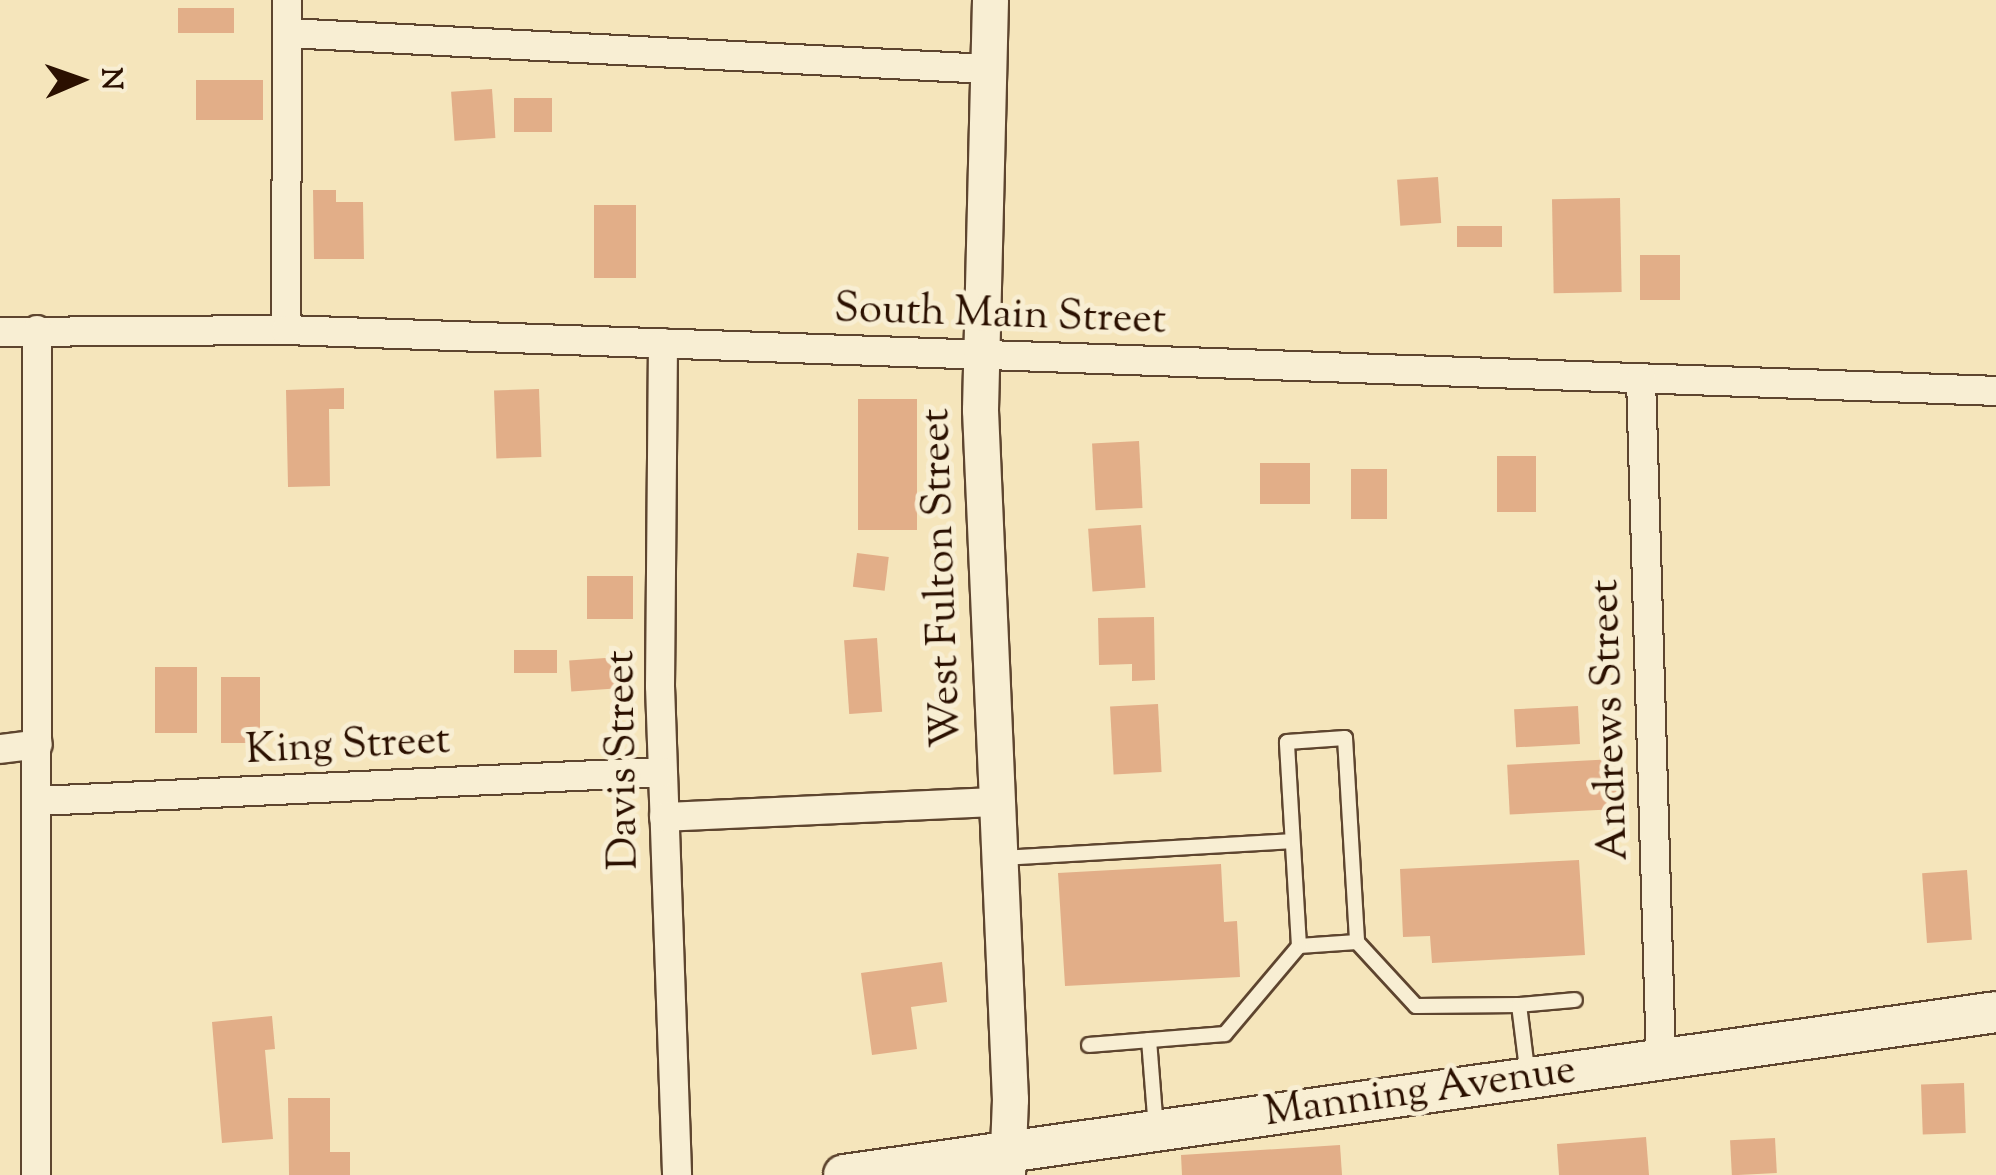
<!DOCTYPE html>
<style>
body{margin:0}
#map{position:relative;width:1996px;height:1175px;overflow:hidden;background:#f5e5bb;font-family:"Sorts Mill Goudy",serif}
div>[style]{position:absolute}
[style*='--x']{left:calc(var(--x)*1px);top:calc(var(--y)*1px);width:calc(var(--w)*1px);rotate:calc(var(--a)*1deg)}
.building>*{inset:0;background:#e2ae88;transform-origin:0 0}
.roads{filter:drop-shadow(2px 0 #5e452f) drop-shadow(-2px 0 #5e452f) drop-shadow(0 2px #5e452f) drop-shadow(0 -2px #5e452f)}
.service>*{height:14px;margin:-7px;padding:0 7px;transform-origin:7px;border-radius:7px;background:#f8eed3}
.minor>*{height:28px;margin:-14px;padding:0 14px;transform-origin:14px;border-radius:14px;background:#f8eed3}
.tertiary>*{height:35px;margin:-17.5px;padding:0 17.5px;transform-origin:17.5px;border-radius:17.5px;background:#f8eed3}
.secondary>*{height:40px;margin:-20px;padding:0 20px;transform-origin:20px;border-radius:20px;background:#f8eed3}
span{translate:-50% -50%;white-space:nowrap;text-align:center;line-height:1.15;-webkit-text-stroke:10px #f8eed3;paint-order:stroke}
.street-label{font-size:42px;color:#2b1000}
.north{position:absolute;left:30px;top:30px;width:100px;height:100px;-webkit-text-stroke:8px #f8eed3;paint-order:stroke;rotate:88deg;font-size:28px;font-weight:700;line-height:40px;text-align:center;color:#2b1000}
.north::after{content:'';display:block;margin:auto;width:35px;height:45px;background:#2b1000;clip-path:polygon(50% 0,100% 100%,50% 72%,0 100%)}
</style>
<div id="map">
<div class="building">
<div style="left:178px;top:8px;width:56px;height:25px"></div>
<div style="left:196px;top:80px;width:67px;height:40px"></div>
<div style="left:492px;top:89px;width:49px;height:41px;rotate:86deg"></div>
<div style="left:514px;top:98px;width:38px;height:34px"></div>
<div style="left:1438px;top:177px;width:46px;height:41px;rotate:86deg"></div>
<div style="clip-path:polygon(313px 190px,336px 190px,336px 202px,363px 202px,364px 259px,314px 259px)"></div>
<div style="left:1620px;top:198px;width:94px;height:68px;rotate:89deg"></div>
<div style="left:594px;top:205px;width:42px;height:73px"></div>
<div style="left:1502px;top:226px;width:21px;height:45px;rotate:90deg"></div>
<div style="left:1640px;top:255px;width:40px;height:45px"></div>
<div style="clip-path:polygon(344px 388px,344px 409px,329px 409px,330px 486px,288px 487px,286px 390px)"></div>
<div style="left:539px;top:389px;width:68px;height:45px;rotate:88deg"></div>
<div style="left:917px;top:399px;width:131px;height:59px;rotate:90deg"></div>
<div style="left:1139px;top:441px;width:67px;height:47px;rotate:87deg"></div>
<div style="left:1497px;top:456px;width:39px;height:56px"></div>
<div style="left:1260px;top:463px;width:50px;height:41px"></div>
<div style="left:1351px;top:469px;width:36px;height:50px"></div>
<div style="left:1141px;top:525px;width:63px;height:53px;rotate:86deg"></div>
<div style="left:857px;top:553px;width:32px;height:34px;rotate:7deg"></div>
<div style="left:587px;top:576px;width:46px;height:43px"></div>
<div style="clip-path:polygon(1154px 617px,1155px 680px,1132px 681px,1132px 664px,1099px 665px,1098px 618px)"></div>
<div style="left:877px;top:638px;width:74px;height:33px;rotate:86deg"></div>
<div style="left:514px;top:650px;width:43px;height:23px"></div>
<div style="left:620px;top:657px;width:31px;height:51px;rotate:86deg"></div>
<div style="left:155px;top:667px;width:42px;height:66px"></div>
<div style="left:221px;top:677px;width:39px;height:66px"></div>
<div style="left:1158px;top:704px;width:68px;height:48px;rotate:87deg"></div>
<div style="left:1578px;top:706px;width:38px;height:64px;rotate:87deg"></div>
<div style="left:1615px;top:759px;width:50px;height:108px;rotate:87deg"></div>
<div style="clip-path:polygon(1579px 860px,1585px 955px,1432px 963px,1430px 936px,1403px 937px,1400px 869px)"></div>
<div style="clip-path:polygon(1221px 864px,1224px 922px,1237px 921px,1240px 977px,1065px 986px,1058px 873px)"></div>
<div style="left:1967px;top:870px;width:70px;height:45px;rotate:86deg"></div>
<div style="clip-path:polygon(942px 962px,947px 1002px,911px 1007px,917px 1049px,872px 1055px,861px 973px)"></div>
<div style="clip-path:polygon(272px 1016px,275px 1049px,265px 1050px,273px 1139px,222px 1143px,212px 1022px)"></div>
<div style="left:1964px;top:1083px;width:50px;height:43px;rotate:88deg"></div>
<div style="clip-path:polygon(288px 1098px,330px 1098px,330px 1152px,350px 1152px,350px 1175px,289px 1175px)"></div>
<div style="clip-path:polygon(1646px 1137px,1649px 1175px,1559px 1175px,1557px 1144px)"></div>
<div style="left:1775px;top:1138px;width:35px;height:45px;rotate:87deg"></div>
<div style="clip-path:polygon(1340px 1145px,1342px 1175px,1182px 1175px,1181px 1155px)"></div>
</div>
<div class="roads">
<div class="service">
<div style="--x:1000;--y:858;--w:292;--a:-3.3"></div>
<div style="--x:1299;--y:946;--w:58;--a:-3.9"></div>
<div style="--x:1519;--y:1005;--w:56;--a:-5.1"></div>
<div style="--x:1149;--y:1040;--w:89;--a:85.5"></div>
<div style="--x:1089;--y:1045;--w:136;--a:-4.6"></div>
<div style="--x:1225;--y:1034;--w:115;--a:-49.9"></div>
<div style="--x:1299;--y:946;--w:204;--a:-93.4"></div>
<div style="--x:1287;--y:742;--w:58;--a:-3.9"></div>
<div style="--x:1345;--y:738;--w:204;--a:86.6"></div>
<div style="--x:1357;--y:942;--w:87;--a:47.3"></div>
<div style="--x:1416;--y:1006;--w:103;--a:-0.6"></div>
<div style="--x:1519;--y:1005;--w:73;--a:82.9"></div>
</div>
<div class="minor">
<div style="--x:287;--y:33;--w:701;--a:2.94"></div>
<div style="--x:286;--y:330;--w:330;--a:-89.8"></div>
<div style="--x:0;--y:332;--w:286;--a:-0.4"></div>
<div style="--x:286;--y:330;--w:1711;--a:2.04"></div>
<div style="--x:663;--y:343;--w:343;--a:90.5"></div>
<div style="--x:660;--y:686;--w:489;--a:88"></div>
<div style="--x:1641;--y:379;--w:680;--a:88.32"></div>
<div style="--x:0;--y:749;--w:38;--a:-7"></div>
<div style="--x:38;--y:801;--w:625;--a:-2.66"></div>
<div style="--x:664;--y:817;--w:333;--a:-2.6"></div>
<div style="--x:36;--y:1175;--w:845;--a:-89.93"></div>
</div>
<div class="tertiary">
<div style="--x:990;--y:0;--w:410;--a:91.4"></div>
<div style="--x:980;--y:410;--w:690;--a:87.51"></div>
<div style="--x:1010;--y:1099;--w:76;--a:92.3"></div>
</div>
<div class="secondary">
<div style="--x:844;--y:1175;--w:1163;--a:-8.05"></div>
</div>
</div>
<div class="street-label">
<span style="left:1000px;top:316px;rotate:2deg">South Main Street</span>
<span style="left:943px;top:578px;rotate:-92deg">West Fulton Street</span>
<span style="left:1611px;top:720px;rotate:-92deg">Andrews Street</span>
<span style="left:348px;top:747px;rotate:-3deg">King Street</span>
<span style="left:624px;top:760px;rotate:-91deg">Davis Street</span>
<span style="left:1420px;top:1093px;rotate:-8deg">Manning Avenue</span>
</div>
<div class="north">N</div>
</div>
